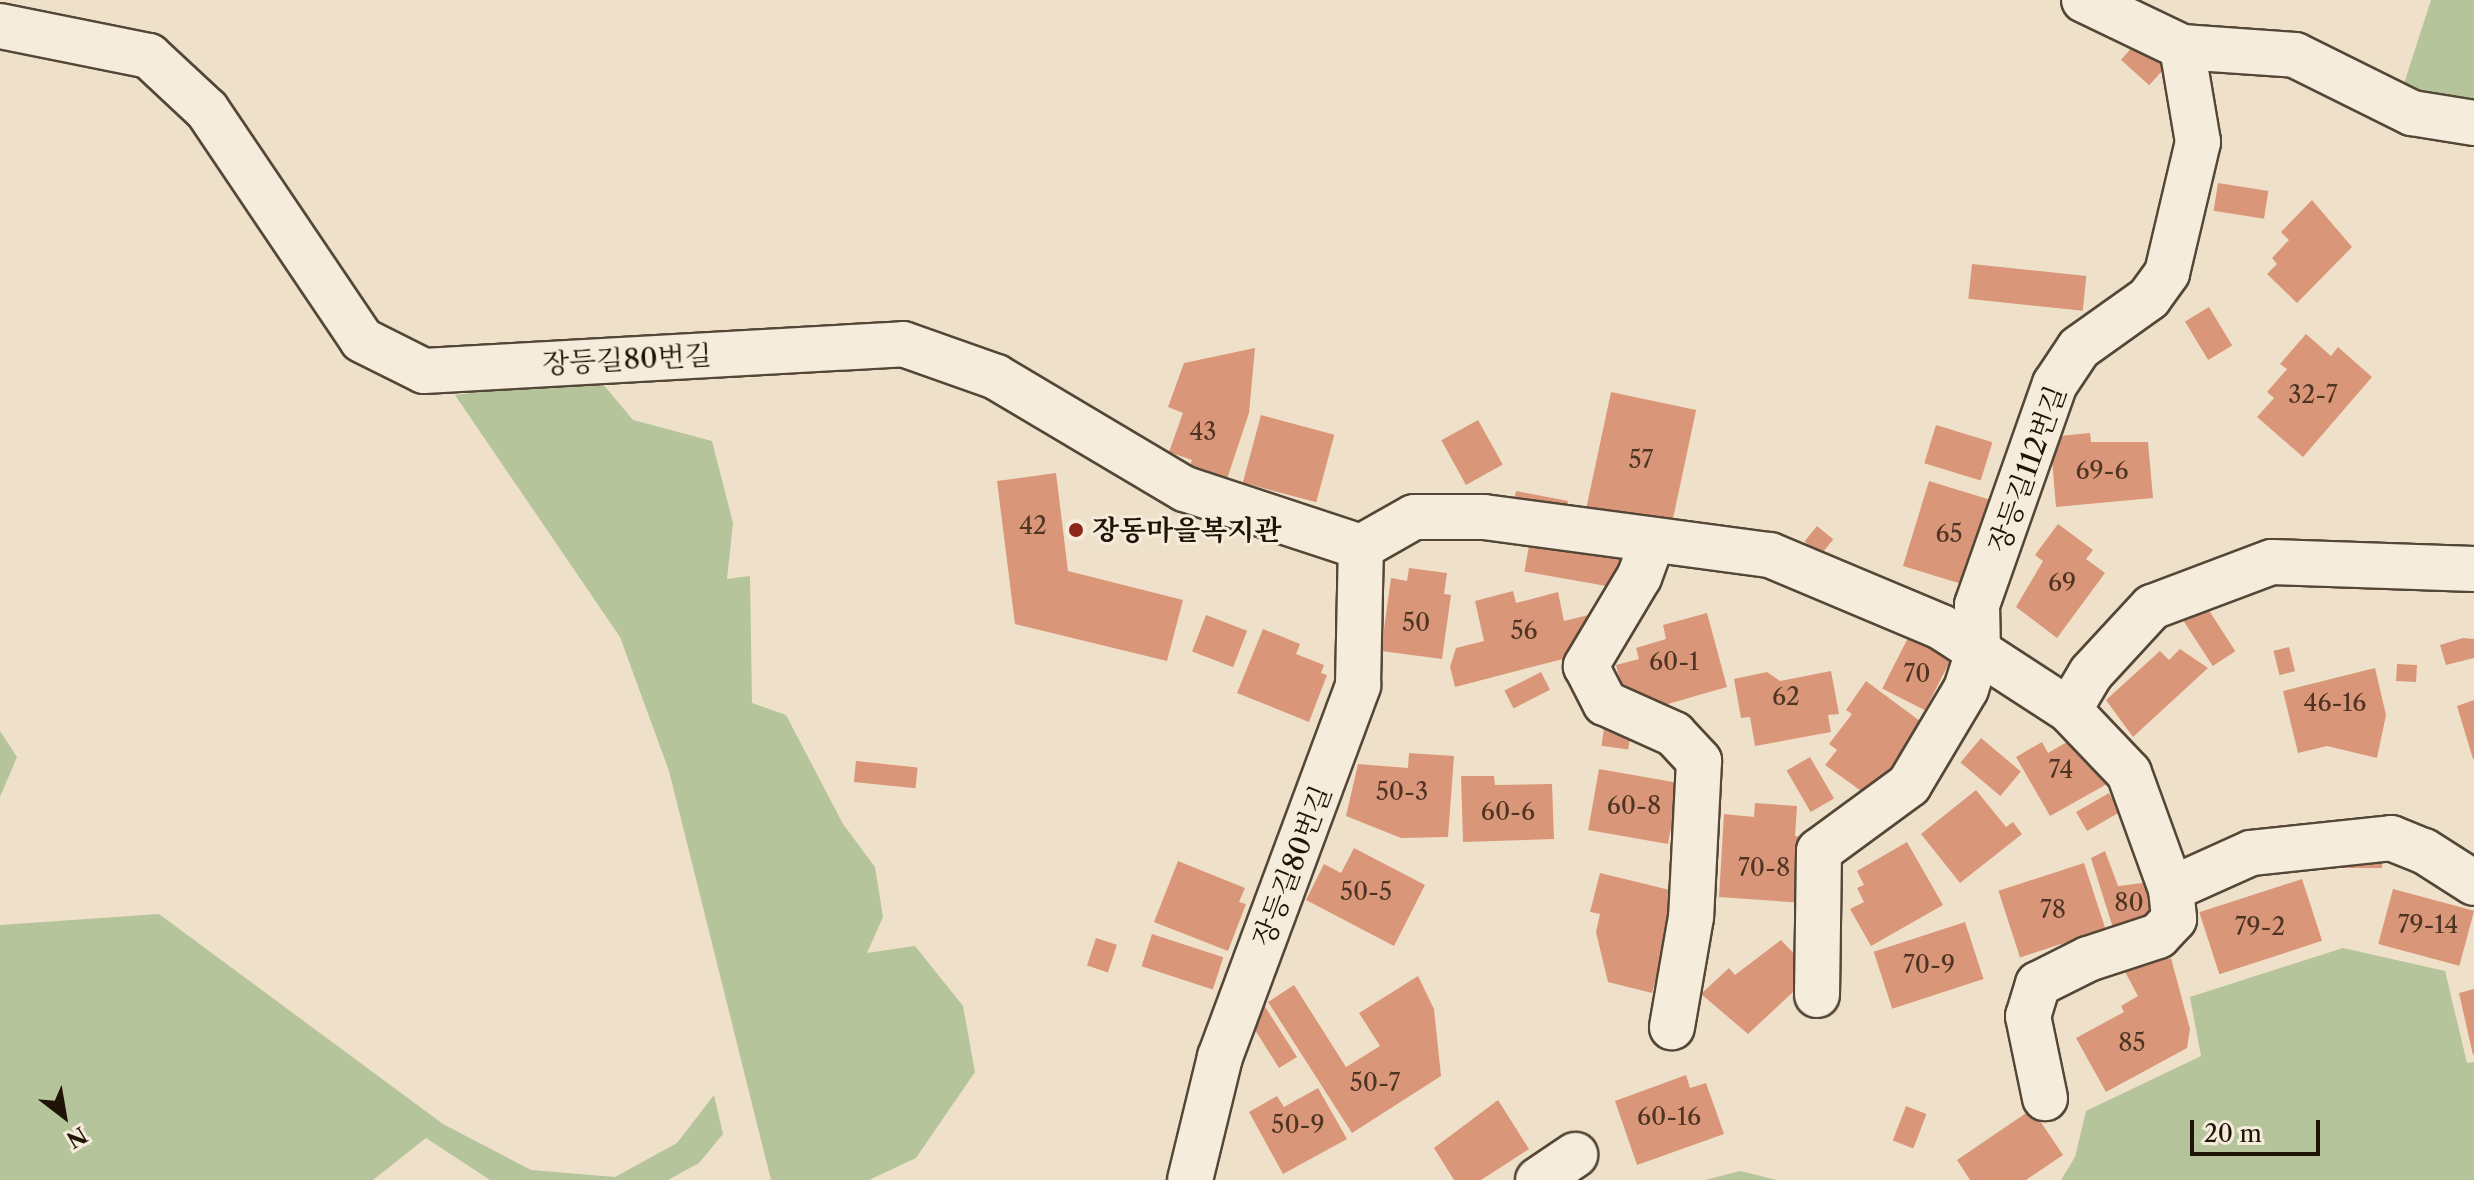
<!DOCTYPE html>
<meta charset="utf-8">
<style>
body{margin:0}
#map{position:relative;width:2474px;height:1180px;overflow:hidden;background:#efe1c9;font-family:"Libre Caslon Text","Noto Serif KR",serif}
div>[style]{position:absolute}
[style*='--x']{left:calc(var(--x)*1px);top:calc(var(--y)*1px);width:calc(var(--w)*1px);rotate:calc(var(--a)*1deg)}
.green>*{inset:0;background:#b5c49a}
.building>*{inset:0;background:#da9679;transform-origin:0 0}
.roads{filter:drop-shadow(2px 0 #544737) drop-shadow(-2px 0 #544737) drop-shadow(0 2px #544737) drop-shadow(0 -2px #544737)}
.minor>*{height:44px;margin:-22px;padding:0 22px;transform-origin:22px;border-radius:22px;background:#f5ecdc}
.dots>*{width:22px;height:22px;translate:-50% -50%;box-sizing:border-box;border:4px solid #f5ecdc;border-radius:50%}
span{translate:-50% -50%;white-space:nowrap;text-align:center;line-height:1.15;-webkit-text-stroke:6px #f5ecdc;paint-order:stroke}
.number-label{font-size:24px;color:#4e3423}
.number-label span{-webkit-text-stroke-width:0}
.street-label{font-size:28px;color:#201406}
.poi-label{font-size:28px;color:#201406;font-weight:700}
.left{translate:0 -50%;text-align:left}
.north{position:absolute;left:24px;top:1076px;width:80px;height:80px;-webkit-text-stroke:6px #f5ecdc;paint-order:stroke;rotate:149deg;font-size:22px;font-weight:700;line-height:32px;text-align:center;color:#201406}
.north::after{content:'';display:block;margin:auto;width:28px;height:36px;background:#201406;clip-path:polygon(50% 0,100% 100%,50% 72%,0 100%)}
.scale{position:absolute;left:2190px;top:1120px;width:130px;height:36px;box-sizing:border-box;border:4px solid #201406;border-top:0;padding-left:10px;font-size:24px;line-height:28px;white-space:nowrap;color:#201406;-webkit-text-stroke:6px #f5ecdc;paint-order:stroke}
</style>
<div id="map">
<div class="green">
<div style="clip-path:polygon(2431px 0,2474px 0,2474px 112px,2401px 93px)"></div>
<div style="clip-path:polygon(597px 377px,633px 420px,712px 441px,733px 523px,727px 579px,750px 576px,752px 703px,786px 715px,843px 824px,875px 867px,883px 917px,867px 953px,915px 946px,963px 1006px,975px 1072px,916px 1158px,869px 1180px,771px 1180px,669px 771px,620px 637px,455px 395px)"></div>
<div style="clip-path:polygon(0 731px,17px 757px,0 797px)"></div>
<div style="clip-path:polygon(159px 914px,443px 1124px,531px 1170px,615px 1177px,677px 1143px,714px 1095px,723px 1134px,699px 1163px,668px 1180px,490px 1180px,426px 1138px,373px 1180px,0 1180px,0 925px)"></div>
<div style="clip-path:polygon(2343px 948px,2445px 971px,2467px 1063px,2474px 1062px,2474px 1180px,2061px 1180px,2075px 1157px,2086px 1111px,2201px 1056px,2190px 997px)"></div>
<div style="clip-path:polygon(1740px 1171px,1777px 1180px,1705px 1180px)"></div>
</div>
<div class="building">
<div style="left:2137px;top:42px;width:38px;height:24px;rotate:42deg"></div>
<div style="left:2218px;top:183px;width:51px;height:28px;rotate:9deg"></div>
<div style="clip-path:polygon(2312px 200px,2352px 247px,2297px 303px,2267px 274px,2277px 264px,2272px 258px,2289px 240px,2281px 232px)"></div>
<div style="left:1972px;top:264px;width:115px;height:35px;rotate:6deg"></div>
<div style="left:2209px;top:307px;width:45px;height:28px;rotate:59deg"></div>
<div style="clip-path:polygon(2306px 334px,2331px 356px,2338px 347px,2372px 377px,2303px 457px,2257px 417px,2274px 398px,2267px 392px,2287px 369px,2280px 364px)"></div>
<div style="clip-path:polygon(1255px 348px,1249px 413px,1224px 488px,1187px 473px,1192px 460px,1169px 452px,1183px 413px,1168px 407px,1184px 363px)"></div>
<div style="left:1611px;top:392px;width:87px;height:122px;rotate:12deg"></div>
<div style="left:1261px;top:415px;width:76px;height:70px;rotate:15deg"></div>
<div style="left:1478px;top:420px;width:51px;height:42px;rotate:61deg"></div>
<div style="left:1936px;top:425px;width:59px;height:40px;rotate:17deg"></div>
<div style="clip-path:polygon(2090px 433px,2091px 442px,2148px 442px,2153px 498px,2056px 507px,2050px 437px)"></div>
<div style="clip-path:polygon(1056px 473px,1068px 571px,1183px 600px,1167px 661px,1015px 624px,997px 481px)"></div>
<div style="left:1929px;top:481px;width:70px;height:89px;rotate:17deg"></div>
<div style="left:1516px;top:491px;width:53px;height:21px;rotate:11deg"></div>
<div style="clip-path:polygon(2058px 524px,2093px 550px,2086px 559px,2105px 573px,2057px 638px,2016px 607px,2043px 561px,2035px 555px)"></div>
<div style="left:1817px;top:526px;width:21px;height:20px;rotate:39deg"></div>
<div style="left:1530px;top:540px;width:99px;height:32px;rotate:10deg"></div>
<div style="clip-path:polygon(1409px 568px,1447px 573px,1444px 594px,1451px 595px,1442px 659px,1381px 651px,1391px 578px,1407px 581px)"></div>
<div style="clip-path:polygon(1513px 591px,1516px 603px,1558px 592px,1564px 621px,1597px 613px,1600px 628px,1563px 659px,1455px 687px,1450px 667px,1456px 648px,1484px 641px,1475px 601px)"></div>
<div style="left:2206px;top:606px;width:54px;height:27px;rotate:57deg"></div>
<div style="clip-path:polygon(1707px 613px,1727px 687px,1647px 710px,1623px 690px,1616px 665px,1639px 659px,1636px 648px,1666px 639px,1663px 625px)"></div>
<div style="left:1206px;top:615px;width:44px;height:39px;rotate:21deg"></div>
<div style="clip-path:polygon(1263px 629px,1300px 644px,1296px 654px,1324px 665px,1321px 673px,1327px 675px,1309px 722px,1237px 693px)"></div>
<div style="left:1909px;top:636px;width:48px;height:59px;rotate:27deg"></div>
<div style="clip-path:polygon(2463px 638px,2474px 639px,2474px 658px,2446px 665px,2440px 645px)"></div>
<div style="left:2289px;top:647px;width:25px;height:16px;rotate:76deg"></div>
<div style="clip-path:polygon(2180px 649px,2208px 668px,2133px 737px,2106px 700px,2160px 651px,2169px 660px)"></div>
<div style="left:2397px;top:664px;width:20px;height:17px;rotate:3deg"></div>
<div style="clip-path:polygon(2375px 668px,2386px 715px,2377px 758px,2327px 746px,2298px 753px,2283px 691px)"></div>
<div style="clip-path:polygon(1831px 671px,1839px 714px,1828px 715px,1831px 732px,1755px 746px,1750px 717px,1741px 718px,1734px 679px,1767px 672px,1780px 681px)"></div>
<div style="left:1541px;top:672px;width:20px;height:41px;rotate:63deg"></div>
<div style="clip-path:polygon(1866px 681px,1924px 724px,1871px 798px,1825px 765px,1837px 750px,1829px 744px,1852px 714px,1846px 710px)"></div>
<div style="clip-path:polygon(2474px 700px,2474px 759px,2473px 759px,2457px 706px)"></div>
<div style="left:1604px;top:728px;width:27px;height:18px;rotate:8deg"></div>
<div style="clip-path:polygon(2079px 735px,2107px 784px,2050px 816px,2016px 757px,2042px 742px,2048px 753px)"></div>
<div style="left:1981px;top:738px;width:52px;height:32px;rotate:40deg"></div>
<div style="clip-path:polygon(1409px 753px,1454px 756px,1448px 837px,1401px 838px,1346px 816px,1358px 764px,1408px 768px)"></div>
<div style="left:1810px;top:757px;width:48px;height:27px;rotate:60deg"></div>
<div style="left:856px;top:761px;width:62px;height:21px;rotate:6deg"></div>
<div style="left:1599px;top:769px;width:81px;height:62px;rotate:10deg"></div>
<div style="clip-path:polygon(1461px 776px,1494px 776px,1495px 785px,1552px 784px,1554px 839px,1463px 842px)"></div>
<div style="clip-path:polygon(1976px 790px,2006px 827px,2013px 822px,2022px 834px,1960px 883px,1921px 834px)"></div>
<div style="left:2109px;top:793px;width:22px;height:38px;rotate:60deg"></div>
<div style="clip-path:polygon(1755px 803px,1797px 806px,1795px 836px,1808px 838px,1804px 903px,1719px 897px,1724px 814px,1754px 817px)"></div>
<div style="clip-path:polygon(1907px 842px,1943px 905px,1871px 946px,1850px 909px,1864px 902px,1857px 888px,1864px 885px,1857px 871px)"></div>
<div style="clip-path:polygon(1354px 848px,1425px 885px,1394px 946px,1306px 900px,1324px 864px,1341px 873px)"></div>
<div style="clip-path:polygon(2105px 851px,2118px 886px,2151px 882px,2153px 919px,2113px 928px,2091px 858px)"></div>
<div style="left:2382px;top:852px;width:16px;height:49px;rotate:90deg"></div>
<div style="clip-path:polygon(1178px 861px,1245px 888px,1239px 902px,1246px 904px,1228px 951px,1154px 922px)"></div>
<div style="left:2084px;top:863px;width:70px;height:90px;rotate:72deg"></div>
<div style="clip-path:polygon(1600px 873px,1678px 892px,1652px 993px,1608px 982px,1596px 932px,1600px 914px,1590px 912px)"></div>
<div style="left:2302px;top:879px;width:65px;height:108px;rotate:72deg"></div>
<div style="left:2393px;top:889px;width:84px;height:57px;rotate:15deg"></div>
<div style="left:1965px;top:922px;width:60px;height:96px;rotate:72deg"></div>
<div style="left:1152px;top:934px;width:75px;height:34px;rotate:18deg"></div>
<div style="left:1096px;top:938px;width:22px;height:29px;rotate:18deg"></div>
<div style="clip-path:polygon(1781px 940px,1800px 960px,1793px 967px,1805px 981px,1748px 1034px,1701px 994px,1729px 968px,1735px 975px)"></div>
<div style="clip-path:polygon(2171px 958px,2190px 1029px,2187px 1048px,2106px 1092px,2076px 1038px,2124px 1012px,2121px 1006px,2138px 996px,2124px 970px)"></div>
<div style="clip-path:polygon(1418px 976px,1434px 1009px,1441px 1076px,1352px 1133px,1268px 1002px,1294px 985px,1346px 1067px,1380px 1046px,1359px 1013px)"></div>
<div style="clip-path:polygon(2474px 989px,2474px 1054px,2473px 1055px,2459px 993px)"></div>
<div style="clip-path:polygon(1264px 1005px,1297px 1057px,1279px 1068px,1255px 1030px)"></div>
<div style="clip-path:polygon(1686px 1075px,1690px 1088px,1706px 1083px,1724px 1134px,1637px 1165px,1615px 1101px)"></div>
<div style="clip-path:polygon(1318px 1088px,1347px 1139px,1283px 1174px,1249px 1112px,1277px 1096px,1284px 1107px)"></div>
<div style="clip-path:polygon(1498px 1100px,1529px 1149px,1481px 1180px,1454px 1180px,1434px 1148px)"></div>
<div style="left:1906px;top:1106px;width:22px;height:37px;rotate:21deg"></div>
<div style="clip-path:polygon(2032px 1109px,2063px 1155px,2026px 1180px,1970px 1180px,1957px 1160px)"></div>
</div>
<div class="roads">
<div class="minor">
<div style="--x:2084;--y:0;--w:109;--a:25.6"></div>
<div style="--x:2182;--y:47;--w:113;--a:4"></div>
<div style="--x:2295;--y:55;--w:131;--a:26.4"></div>
<div style="--x:2412;--y:113;--w:63;--a:9.2"></div>
<div style="--x:0;--y:26;--w:152;--a:11.4"></div>
<div style="--x:149;--y:56;--w:79;--a:43"></div>
<div style="--x:207;--y:110;--w:277;--a:56"></div>
<div style="--x:362;--y:340;--w:69;--a:26.6"></div>
<div style="--x:424;--y:371;--w:480;--a:-3.2"></div>
<div style="--x:903;--y:344;--w:99;--a:19.5"></div>
<div style="--x:996;--y:377;--w:220;--a:30.7"></div>
<div style="--x:1185;--y:489;--w:185;--a:18.2"></div>
<div style="--x:1361;--y:547;--w:61;--a:-29.5"></div>
<div style="--x:1414;--y:517;--w:70;--a:0"></div>
<div style="--x:1484;--y:517;--w:289;--a:7.6"></div>
<div style="--x:1770;--y:555;--w:186;--a:22.8"></div>
<div style="--x:1941;--y:627;--w:153;--a:33"></div>
<div style="--x:2069;--y:710;--w:87;--a:46.4"></div>
<div style="--x:2129;--y:773;--w:123;--a:70.1"></div>
<div style="--x:2171;--y:889;--w:30;--a:84"></div>
<div style="--x:2174;--y:919;--w:23;--a:133"></div>
<div style="--x:2158;--y:936;--w:74;--a:161.8"></div>
<div style="--x:2088;--y:959;--w:56;--a:153.4"></div>
<div style="--x:2038;--y:984;--w:34;--a:107"></div>
<div style="--x:2028;--y:1016;--w:84;--a:78.3"></div>
<div style="--x:1652;--y:542;--w:37;--a:110"></div>
<div style="--x:1639;--y:577;--w:104;--a:120.8"></div>
<div style="--x:1586;--y:666;--w:42;--a:62.8"></div>
<div style="--x:1605;--y:703;--w:76;--a:24.2"></div>
<div style="--x:1674;--y:734;--w:37;--a:47"></div>
<div style="--x:1699;--y:761;--w:156;--a:92.9"></div>
<div style="--x:1691;--y:917;--w:112;--a:99.8"></div>
<div style="--x:2069;--y:710;--w:43;--a:-59.3"></div>
<div style="--x:2091;--y:673;--w:90;--a:-47.3"></div>
<div style="--x:2152;--y:607;--w:128;--a:-20.6"></div>
<div style="--x:2272;--y:562;--w:202;--a:2"></div>
<div style="--x:2171;--y:889;--w:88;--a:-24.2"></div>
<div style="--x:2251;--y:853;--w:141;--a:-6.1"></div>
<div style="--x:2391;--y:838;--w:35;--a:22"></div>
<div style="--x:2424;--y:851;--w:59;--a:32.6"></div>
<div style="--x:1817;--y:995;--w:144;--a:-89.2"></div>
<div style="--x:1819;--y:851;--w:112;--a:-36.3"></div>
<div style="--x:1909;--y:785;--w:112;--a:-59.3"></div>
<div style="--x:1966;--y:689;--w:39;--a:-72"></div>
<div style="--x:1978;--y:652;--w:47;--a:-91.2"></div>
<div style="--x:1977;--y:605;--w:234;--a:-70.6"></div>
<div style="--x:2055;--y:384;--w:43;--a:-56.3"></div>
<div style="--x:2079;--y:348;--w:86;--a:-35.5"></div>
<div style="--x:2149;--y:298;--w:31;--a:-54"></div>
<div style="--x:2167;--y:273;--w:135;--a:-76.7"></div>
<div style="--x:2198;--y:142;--w:96;--a:-99.6"></div>
<div style="--x:1190;--y:1180;--w:127;--a:-76.3"></div>
<div style="--x:1220;--y:1057;--w:397;--a:-69.6"></div>
<div style="--x:1358;--y:685;--w:138;--a:-88.8"></div>
<div style="--x:1538;--y:1180;--w:45;--a:-34"></div>
</div>
</div>
<div class="dots">
<div style="left:1076px;top:530px;background:#8f2418"></div>
</div>
<div class="number-label">
<span style="left:2313px;top:395px">32-7</span>
<span style="left:1203px;top:432px">43</span>
<span style="left:1641px;top:460px">57</span>
<span style="left:2102px;top:471px">69-6</span>
<span style="left:1033px;top:526px">42</span>
<span style="left:1949px;top:534px">65</span>
<span style="left:2062px;top:583px">69</span>
<span style="left:1416px;top:623px">50</span>
<span style="left:1524px;top:631px">56</span>
<span style="left:1674px;top:662px">60-1</span>
<span style="left:1917px;top:674px">70</span>
<span style="left:1786px;top:697px">62</span>
<span style="left:2335px;top:703px">46-16</span>
<span style="left:2061px;top:770px">74</span>
<span style="left:1402px;top:792px">50-3</span>
<span style="left:1634px;top:806px">60-8</span>
<span style="left:1508px;top:812px">60-6</span>
<span style="left:1764px;top:868px">70-8</span>
<span style="left:1366px;top:892px">50-5</span>
<span style="left:2129px;top:903px">80</span>
<span style="left:2053px;top:910px">78</span>
<span style="left:2428px;top:925px">79-14</span>
<span style="left:2260px;top:927px">79-2</span>
<span style="left:1929px;top:965px">70-9</span>
<span style="left:2132px;top:1043px">85</span>
<span style="left:1375px;top:1083px">50-7</span>
<span style="left:1669px;top:1117px">60-16</span>
<span style="left:1298px;top:1125px">50-9</span>
</div>
<div class="street-label">
<span style="left:627px;top:359px;rotate:-3deg">장등길80번길</span>
<span style="left:2027px;top:469px;rotate:-70deg">장등길112번길</span>
<span style="left:1292px;top:866px;rotate:-69deg">장등길80번길</span>
</div>
<div class="poi-label">
<span class="left" style="left:1092px;top:530px">장동마을복지관</span>
</div>
<div class="north">N</div>
<div class="scale">20 m</div>
</div>
